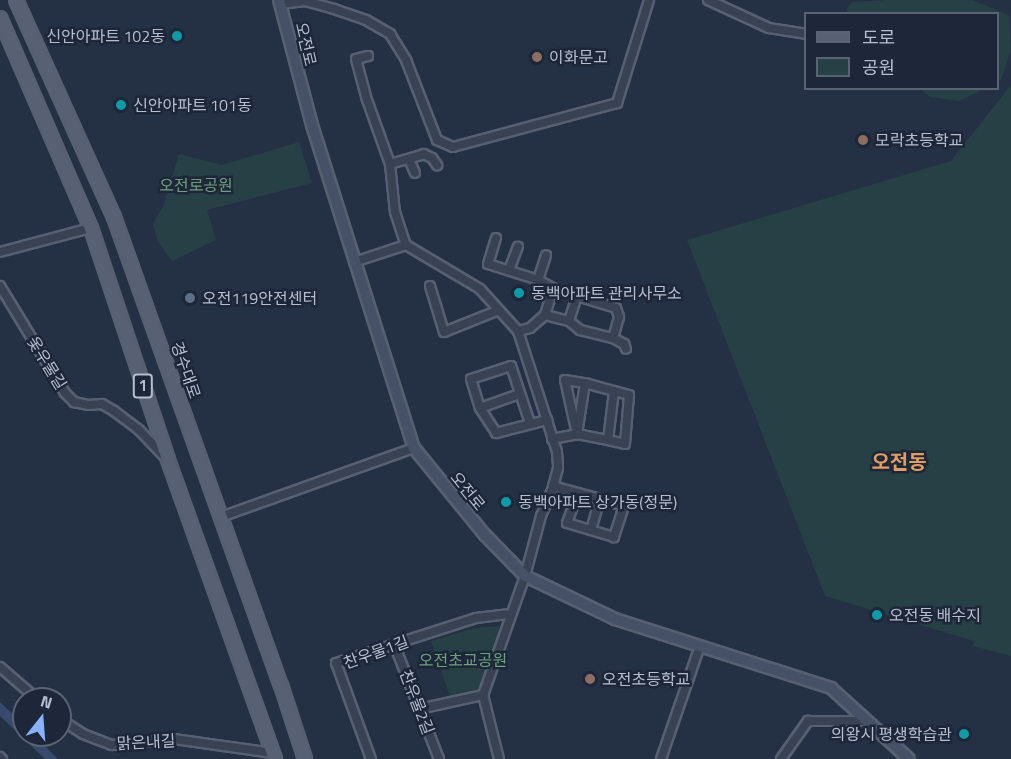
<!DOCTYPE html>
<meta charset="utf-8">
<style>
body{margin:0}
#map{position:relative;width:1011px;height:759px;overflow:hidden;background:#243044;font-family:"Titillium Web","Noto Sans KR",sans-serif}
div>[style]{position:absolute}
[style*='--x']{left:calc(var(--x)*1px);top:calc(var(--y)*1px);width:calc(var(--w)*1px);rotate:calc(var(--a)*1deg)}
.green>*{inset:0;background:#264045}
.water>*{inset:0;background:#374a6d}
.roads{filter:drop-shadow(2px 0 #576071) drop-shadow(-2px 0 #576071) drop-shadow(0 2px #576071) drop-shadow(0 -2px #576071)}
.street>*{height:8px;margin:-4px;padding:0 4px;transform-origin:4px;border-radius:4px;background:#394253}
.secondary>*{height:10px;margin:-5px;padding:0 5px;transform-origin:5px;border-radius:5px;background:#465167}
.primary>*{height:12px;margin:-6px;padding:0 6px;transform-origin:6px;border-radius:6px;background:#576173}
.dots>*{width:16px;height:16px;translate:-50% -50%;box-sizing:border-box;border:3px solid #1d2739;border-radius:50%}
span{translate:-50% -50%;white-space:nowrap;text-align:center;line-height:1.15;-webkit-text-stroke:5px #1d2739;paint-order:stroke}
.shield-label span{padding:2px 4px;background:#1d2739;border:2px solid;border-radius:4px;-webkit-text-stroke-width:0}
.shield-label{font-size:15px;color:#b6becd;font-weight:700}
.poi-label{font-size:16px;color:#b6becd}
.right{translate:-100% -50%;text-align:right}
.left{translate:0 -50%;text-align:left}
.street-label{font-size:16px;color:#b6becd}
.park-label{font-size:16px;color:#6ba07a}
.quarter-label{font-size:20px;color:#df9d5f;font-weight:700}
.legend{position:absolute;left:804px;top:12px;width:195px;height:78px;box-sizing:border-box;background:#1d2739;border:2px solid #5a6374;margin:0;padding:8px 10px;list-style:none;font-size:18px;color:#b6becd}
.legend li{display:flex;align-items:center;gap:12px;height:30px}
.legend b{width:30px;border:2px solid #5a6374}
.north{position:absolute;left:12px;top:687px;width:60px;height:60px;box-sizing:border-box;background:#1d2739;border:2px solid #5a6374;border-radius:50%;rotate:17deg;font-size:16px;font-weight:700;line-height:24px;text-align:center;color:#b6becd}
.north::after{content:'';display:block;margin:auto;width:21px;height:27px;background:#89b1ff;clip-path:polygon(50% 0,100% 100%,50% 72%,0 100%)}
</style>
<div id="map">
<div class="green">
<div style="clip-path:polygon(886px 0,972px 0,1009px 15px,1011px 50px,1001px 80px,998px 82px,998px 14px,848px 14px,847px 9px,852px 2px)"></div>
<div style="clip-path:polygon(1011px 85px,1011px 656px,973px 646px,974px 641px,825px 596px,687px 240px,951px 161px)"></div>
<div style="clip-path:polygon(920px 89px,984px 89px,959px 101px,930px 97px)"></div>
<div style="clip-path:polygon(299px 142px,312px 183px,207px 210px,216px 240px,172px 261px,157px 240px,153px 223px,163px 207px,179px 154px,222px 165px)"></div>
<div style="clip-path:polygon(500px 626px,479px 693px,450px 697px,431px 641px,474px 628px)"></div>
</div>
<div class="water">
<div style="clip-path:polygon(0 702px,24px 725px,24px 735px,34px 735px,58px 759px,45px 759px,0 716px)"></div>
</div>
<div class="roads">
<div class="street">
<div style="--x:708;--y:0;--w:67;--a:24.7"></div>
<div style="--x:769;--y:28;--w:37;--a:9"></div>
<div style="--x:281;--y:4;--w:24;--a:-7"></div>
<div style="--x:305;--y:1;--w:30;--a:15"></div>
<div style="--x:334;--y:9;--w:34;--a:19"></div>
<div style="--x:366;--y:20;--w:28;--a:30"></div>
<div style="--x:390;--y:34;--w:31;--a:58"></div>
<div style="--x:406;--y:60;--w:86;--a:68.8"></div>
<div style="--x:437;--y:140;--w:17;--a:24"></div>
<div style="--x:453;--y:147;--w:170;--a:-15"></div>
<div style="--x:617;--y:103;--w:108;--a:-72.7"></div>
<div style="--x:368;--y:56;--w:12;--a:166"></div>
<div style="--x:356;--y:59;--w:39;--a:75"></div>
<div style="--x:366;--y:97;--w:71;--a:70.3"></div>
<div style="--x:390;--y:164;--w:48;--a:84.1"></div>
<div style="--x:395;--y:212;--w:35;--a:72"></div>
<div style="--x:406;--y:245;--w:86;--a:30.7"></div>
<div style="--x:480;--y:289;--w:57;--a:47.9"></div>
<div style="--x:518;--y:331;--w:127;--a:72.1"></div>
<div style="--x:557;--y:452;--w:16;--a:86"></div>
<div style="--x:558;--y:468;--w:23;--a:105"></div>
<div style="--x:552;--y:490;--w:28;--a:113"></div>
<div style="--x:541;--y:516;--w:62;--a:104.9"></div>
<div style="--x:525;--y:576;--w:126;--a:109.4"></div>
<div style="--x:483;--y:695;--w:66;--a:76"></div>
<div style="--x:409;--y:159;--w:15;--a:67"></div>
<div style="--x:390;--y:164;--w:35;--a:-16"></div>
<div style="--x:424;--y:154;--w:9;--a:27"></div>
<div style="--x:432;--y:158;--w:9;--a:54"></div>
<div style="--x:496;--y:238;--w:27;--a:107"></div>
<div style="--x:488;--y:264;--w:52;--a:17.7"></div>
<div style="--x:538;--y:280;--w:25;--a:29"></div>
<div style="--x:0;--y:252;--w:94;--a:-14.8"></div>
<div style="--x:354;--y:262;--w:55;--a:-18.1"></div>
<div style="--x:509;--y:270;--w:25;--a:-69"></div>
<div style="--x:538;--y:280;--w:26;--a:-72"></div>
<div style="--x:0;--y:286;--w:125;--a:58.7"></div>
<div style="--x:65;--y:393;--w:13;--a:45"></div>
<div style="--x:74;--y:402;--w:14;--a:12"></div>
<div style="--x:88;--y:405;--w:14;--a:-4"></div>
<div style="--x:102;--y:404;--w:14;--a:30"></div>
<div style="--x:114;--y:411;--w:31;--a:37"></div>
<div style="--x:139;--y:430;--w:37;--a:46"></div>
<div style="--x:430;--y:286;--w:48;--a:73.1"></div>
<div style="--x:444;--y:332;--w:59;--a:-21.8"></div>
<div style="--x:545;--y:315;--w:28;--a:-73"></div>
<div style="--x:518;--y:331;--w:12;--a:-14"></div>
<div style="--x:530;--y:328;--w:20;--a:-41"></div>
<div style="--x:545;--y:315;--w:25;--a:14"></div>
<div style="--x:569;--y:321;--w:14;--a:39"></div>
<div style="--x:580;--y:330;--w:34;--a:14"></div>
<div style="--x:613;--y:338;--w:22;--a:-74"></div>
<div style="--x:619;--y:317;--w:9;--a:-108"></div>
<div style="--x:616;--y:308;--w:41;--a:-162.9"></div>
<div style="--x:577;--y:296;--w:26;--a:108"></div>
<div style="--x:613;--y:338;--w:13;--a:29"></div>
<div style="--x:624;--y:344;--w:5;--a:68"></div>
<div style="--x:480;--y:408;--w:41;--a:-19.7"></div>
<div style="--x:530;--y:423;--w:60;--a:-108.4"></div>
<div style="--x:511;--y:366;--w:42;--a:162"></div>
<div style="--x:471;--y:379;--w:30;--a:73"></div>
<div style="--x:480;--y:408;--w:30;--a:57"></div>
<div style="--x:496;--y:433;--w:53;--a:-14.3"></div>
<div style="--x:576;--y:430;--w:51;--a:-102.4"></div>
<div style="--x:565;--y:380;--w:20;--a:9"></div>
<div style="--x:552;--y:439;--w:25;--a:-11"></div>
<div style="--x:577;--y:434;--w:32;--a:11"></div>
<div style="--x:608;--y:440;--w:49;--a:-83"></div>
<div style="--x:614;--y:391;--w:30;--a:-165"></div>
<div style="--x:585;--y:383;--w:52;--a:98.9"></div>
<div style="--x:608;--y:440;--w:17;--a:13"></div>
<div style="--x:625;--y:444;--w:49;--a:-85.3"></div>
<div style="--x:629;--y:395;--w:16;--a:-165"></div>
<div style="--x:553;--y:486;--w:26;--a:16"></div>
<div style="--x:578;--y:493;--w:23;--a:15"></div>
<div style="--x:600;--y:499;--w:25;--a:16"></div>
<div style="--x:624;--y:506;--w:33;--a:108"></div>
<div style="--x:614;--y:537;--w:49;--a:-163.4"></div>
<div style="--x:567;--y:523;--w:32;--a:-70"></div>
<div style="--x:221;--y:517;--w:205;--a:-19.7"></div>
<div style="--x:591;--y:530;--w:32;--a:-74"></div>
<div style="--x:394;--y:644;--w:123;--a:68.6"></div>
<div style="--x:0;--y:667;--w:49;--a:40.9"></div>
<div style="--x:419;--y:709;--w:66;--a:-12.3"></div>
<div style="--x:60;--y:719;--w:27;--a:33"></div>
<div style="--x:83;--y:734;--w:31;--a:21"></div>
<div style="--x:112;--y:745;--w:62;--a:-5.5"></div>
<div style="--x:174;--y:739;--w:100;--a:8"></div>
<div style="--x:0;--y:757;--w:3;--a:45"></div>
<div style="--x:371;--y:759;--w:102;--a:-110"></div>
<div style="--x:336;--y:663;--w:147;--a:-17.8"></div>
<div style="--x:476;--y:618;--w:34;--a:-7"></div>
<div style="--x:661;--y:759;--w:120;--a:-71"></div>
<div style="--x:781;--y:759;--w:47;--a:-54.6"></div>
<div style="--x:808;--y:721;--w:60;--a:0"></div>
</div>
<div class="secondary">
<div style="--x:279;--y:0;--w:129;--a:75.2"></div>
<div style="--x:312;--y:125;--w:339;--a:72.5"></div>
<div style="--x:414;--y:448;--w:112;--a:50.8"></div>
<div style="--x:485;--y:535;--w:57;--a:45.7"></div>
<div style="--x:525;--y:576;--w:100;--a:25.5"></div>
<div style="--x:615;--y:619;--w:227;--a:17.7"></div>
<div style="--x:831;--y:688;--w:105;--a:42.3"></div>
</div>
<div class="primary">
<div style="--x:16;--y:0;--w:238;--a:65.7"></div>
<div style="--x:114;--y:217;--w:497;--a:70.4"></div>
<div style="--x:281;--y:685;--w:78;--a:72"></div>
<div style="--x:0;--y:18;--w:229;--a:66.6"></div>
<div style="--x:91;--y:228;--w:244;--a:71.6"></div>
<div style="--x:168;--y:460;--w:318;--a:70.3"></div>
</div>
</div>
<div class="dots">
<div style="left:177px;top:36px;background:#0f9aa8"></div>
<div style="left:537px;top:57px;background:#8d6e63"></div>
<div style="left:121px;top:105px;background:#0f9aa8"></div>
<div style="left:863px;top:140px;background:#8d6e63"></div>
<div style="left:519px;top:293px;background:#0f9aa8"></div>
<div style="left:190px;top:298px;background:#5c6f8a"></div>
<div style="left:506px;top:502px;background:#0f9aa8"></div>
<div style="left:877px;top:615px;background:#0f9aa8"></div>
<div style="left:590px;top:679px;background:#8d6e63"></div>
<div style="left:964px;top:734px;background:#0f9aa8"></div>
</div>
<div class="shield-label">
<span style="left:143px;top:386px">1</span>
</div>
<div class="poi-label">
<span class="right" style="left:165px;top:36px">신안아파트 102동</span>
<span class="left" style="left:549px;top:57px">이화문고</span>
<span class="left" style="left:133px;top:105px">신안아파트 101동</span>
<span class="left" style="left:875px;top:140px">모락초등학교</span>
<span class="left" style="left:531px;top:293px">동백아파트 관리사무소</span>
<span class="left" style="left:202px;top:298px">오전119안전센터</span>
<span class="left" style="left:518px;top:502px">동백아파트 상가동(정문)</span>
<span class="left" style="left:889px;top:615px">오전동 배수지</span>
<span class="left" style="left:602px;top:679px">오전초등학교</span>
<span class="right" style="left:952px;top:734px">의왕시 평생학습관</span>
</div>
<div class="street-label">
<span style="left:306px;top:44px;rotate:77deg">오전로</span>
<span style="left:47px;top:363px;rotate:58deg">옻우물길</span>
<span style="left:186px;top:370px;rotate:71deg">경수대로</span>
<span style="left:468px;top:491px;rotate:51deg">오전로</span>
<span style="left:376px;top:652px;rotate:-20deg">찬우물1길</span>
<span style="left:417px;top:702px;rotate:69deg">찬우물2길</span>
<span style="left:146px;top:742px;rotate:-3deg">맑은내길</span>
</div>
<div class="park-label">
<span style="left:196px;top:185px">오전로공원</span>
<span style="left:463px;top:660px">오전초교공원</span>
</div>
<div class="quarter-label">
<span style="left:899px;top:461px">오전동</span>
</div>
<ul class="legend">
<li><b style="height:8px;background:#576173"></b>도로</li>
<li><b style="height:16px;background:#264045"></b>공원</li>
</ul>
<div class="north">N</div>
</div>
